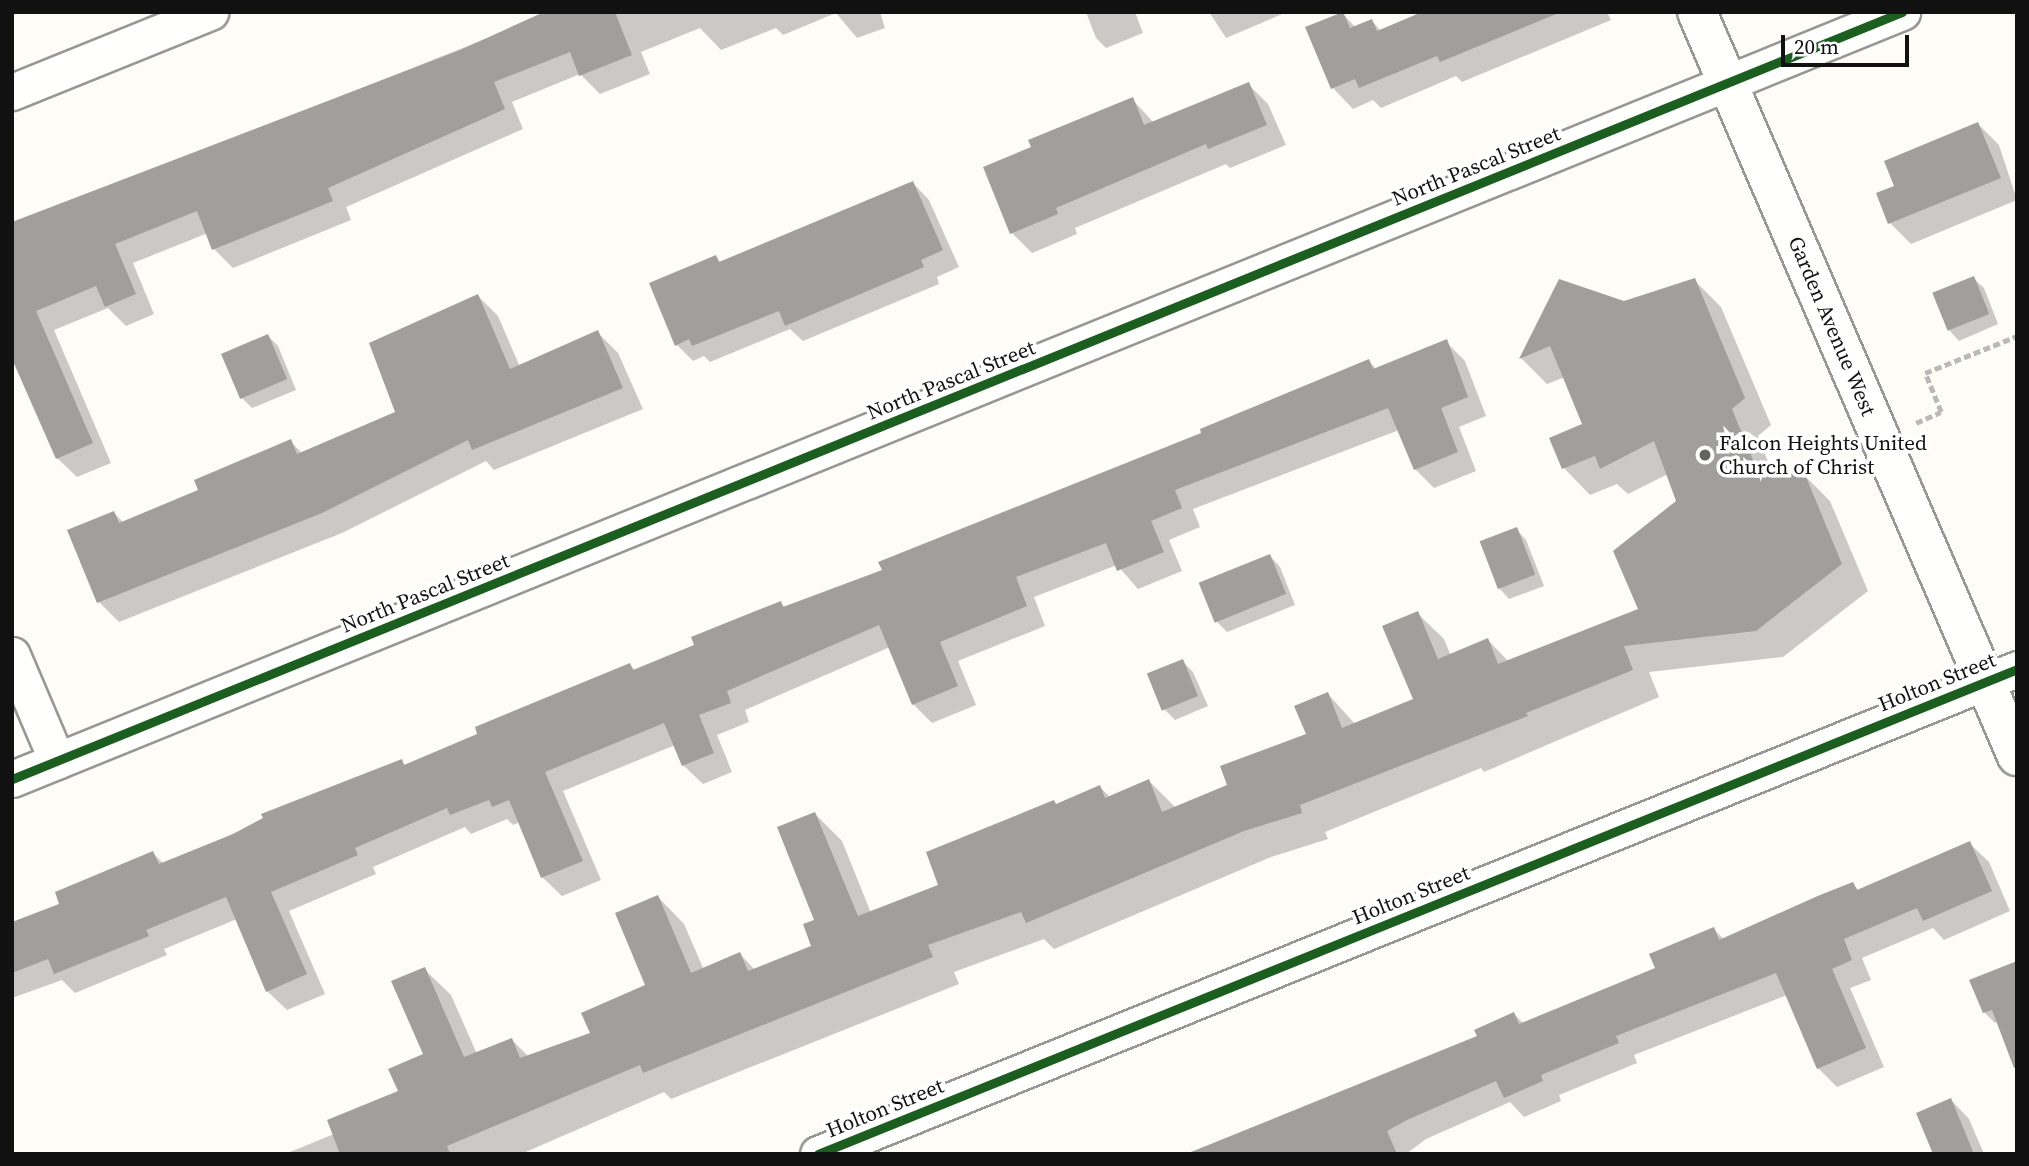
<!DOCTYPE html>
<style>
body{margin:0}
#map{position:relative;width:2029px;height:1166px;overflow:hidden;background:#fdfcf7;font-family:"Source Serif 4",serif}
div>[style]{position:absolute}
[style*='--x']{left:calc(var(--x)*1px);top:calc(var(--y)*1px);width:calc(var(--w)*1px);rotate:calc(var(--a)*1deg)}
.shadow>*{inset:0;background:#0003}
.building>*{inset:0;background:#a19f9c;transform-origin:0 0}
.path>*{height:4.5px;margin-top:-2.25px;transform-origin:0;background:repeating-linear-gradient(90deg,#b9b9b8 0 7px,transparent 0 10.5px)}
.roads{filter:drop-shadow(2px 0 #979795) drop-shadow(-2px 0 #979795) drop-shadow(0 2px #979795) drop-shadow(0 -2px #979795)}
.minor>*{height:35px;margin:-17.5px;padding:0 17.5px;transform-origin:17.5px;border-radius:17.5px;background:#fffffe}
.tertiary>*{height:38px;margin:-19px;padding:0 19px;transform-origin:19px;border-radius:19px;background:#fffffe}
.cycleway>*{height:9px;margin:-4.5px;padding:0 4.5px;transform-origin:4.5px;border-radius:4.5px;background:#1b5e20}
.dots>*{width:19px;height:19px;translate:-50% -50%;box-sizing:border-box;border:4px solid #fff;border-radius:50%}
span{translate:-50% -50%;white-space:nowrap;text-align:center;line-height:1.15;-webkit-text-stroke:7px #fff;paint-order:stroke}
.street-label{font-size:21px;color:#111}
.poi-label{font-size:21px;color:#111}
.left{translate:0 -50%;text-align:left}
.frame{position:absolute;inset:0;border:14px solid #111;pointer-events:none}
.scale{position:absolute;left:1781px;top:35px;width:128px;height:32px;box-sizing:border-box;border:4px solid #111;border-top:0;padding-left:9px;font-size:21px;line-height:24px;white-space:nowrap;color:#111;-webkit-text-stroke:5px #fff;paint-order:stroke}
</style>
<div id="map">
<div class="shadow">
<div style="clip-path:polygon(554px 12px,880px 12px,885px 28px,857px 38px,836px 13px,783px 35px,776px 28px,721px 50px,700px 28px,641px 52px,650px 74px,600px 94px,580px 74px,512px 102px,523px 129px,346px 207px,351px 220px,233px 268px,214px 249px,208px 233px,133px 263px,154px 314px,126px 326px,108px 308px,54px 330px,111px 463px,77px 477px,57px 458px,12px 226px)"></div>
<div style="clip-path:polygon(1086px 12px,1135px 12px,1143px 33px,1106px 48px,1096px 38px)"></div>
<div style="clip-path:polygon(1209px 12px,1287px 12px,1226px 38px)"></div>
<div style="clip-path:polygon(1427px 12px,1607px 12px,1611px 20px,1462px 82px,1456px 76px,1381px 108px,1373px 100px,1353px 109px,1333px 88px,1343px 14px,1356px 28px,1372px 21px,1381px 31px)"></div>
<div style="clip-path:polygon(1248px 84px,1268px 104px,1286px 145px,1230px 168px,1226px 164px,1075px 228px,1077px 234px,1032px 253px,1012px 233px,1034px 148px,1132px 99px,1154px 123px)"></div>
<div style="clip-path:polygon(1978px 124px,1999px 145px,2017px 200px,1911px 244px,1890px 223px,1896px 187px)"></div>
<div style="clip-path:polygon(913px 183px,929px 200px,959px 267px,937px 277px,939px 284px,803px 341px,790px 329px,710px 362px,704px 356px,693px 361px,677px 345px,716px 257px,721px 263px)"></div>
<div style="clip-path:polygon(1973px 278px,1984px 288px,1998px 324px,1959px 341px,1949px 330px,1934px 294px)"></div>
<div style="clip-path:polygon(1694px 280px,1721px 307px,1771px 425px,1758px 436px,1774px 477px,1803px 474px,1830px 501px,1868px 591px,1783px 657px,1649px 672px,1659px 697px,1484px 772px,1481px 768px,1325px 832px,1328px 839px,1271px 857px,1054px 949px,1044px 939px,954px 972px,959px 984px,671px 1099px,664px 1092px,521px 1154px,285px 1154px,334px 1134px,400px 1092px,425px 1055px,424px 969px,451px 995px,477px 1054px,512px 1040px,529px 1057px,593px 1034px,647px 986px,658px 897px,684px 924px,704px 970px,740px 954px,755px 970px,814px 947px,815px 814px,842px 841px,871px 913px,941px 886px,1057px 805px,1100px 787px,1110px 797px,1149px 781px,1176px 808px,1229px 786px,1308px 735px,1328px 694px,1356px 725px,1416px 700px,1417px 613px,1444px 639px,1451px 656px,1488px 640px,1509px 662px,1640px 610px,1678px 501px,1668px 474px,1628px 494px,1617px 484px,1590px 495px,1564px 468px,1584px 425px,1565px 377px,1547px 384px,1521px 358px,1560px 282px,1624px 303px)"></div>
<div style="clip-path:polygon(478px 296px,498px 316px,520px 367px,597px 332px,618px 353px,643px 409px,494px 470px,486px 461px,342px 533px,119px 622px,99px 602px,114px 513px,124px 523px,200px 491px,290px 441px,303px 454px,398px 413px)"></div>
<div style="clip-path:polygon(268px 336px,278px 346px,296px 390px,252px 408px,242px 398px)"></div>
<div style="clip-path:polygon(1446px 342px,1465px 361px,1486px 416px,1459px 427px,1476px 471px,1434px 488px,1415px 469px,1399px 430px,1193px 509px,1200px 527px,1169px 540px,1182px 571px,1138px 589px,1117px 565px,1034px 597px,1045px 626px,958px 661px,976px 705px,932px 723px,913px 704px,890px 647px,745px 710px,749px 722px,717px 735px,732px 772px,703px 784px,683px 765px,675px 745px,563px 791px,601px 880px,562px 896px,542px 877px,520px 822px,513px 825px,507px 819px,471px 834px,465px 827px,373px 867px,376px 874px,289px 911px,325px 994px,287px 1010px,267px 991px,237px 919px,164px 949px,167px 955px,75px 993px,62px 980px,12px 998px,12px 924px,61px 905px,153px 853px,164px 864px,401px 761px,406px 766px,480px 735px,630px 665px,636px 671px,697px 646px,780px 603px,786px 608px,884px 571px,1369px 361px,1377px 370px)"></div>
<div style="clip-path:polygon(1516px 529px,1526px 540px,1544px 586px,1509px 599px,1499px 588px)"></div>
<div style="clip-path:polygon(1270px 556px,1280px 567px,1295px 605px,1227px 632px,1217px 622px)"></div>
<div style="clip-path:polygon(1182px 661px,1193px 672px,1208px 706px,1175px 720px,1165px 710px)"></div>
<div style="clip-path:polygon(1969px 843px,1989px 862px,2010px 911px,1944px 940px,1933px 928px,1862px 958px,1871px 980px,1850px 988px,1884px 1067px,1837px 1087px,1818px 1068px,1787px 995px,1634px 1055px,1637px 1063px,1559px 1095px,1561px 1101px,1524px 1117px,1510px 1102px,1426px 1139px,1406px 1154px,1188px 1154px,1479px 1037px,1514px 1014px,1524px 1024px,1657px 969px,1714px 929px,1724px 940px,1853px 884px,1859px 891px)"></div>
<div style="clip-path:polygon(2010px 965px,1998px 1021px,1995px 1023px,1984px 1012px)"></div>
<div style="clip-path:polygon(1951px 1100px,1969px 1119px,1984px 1154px,1935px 1154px)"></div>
</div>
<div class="building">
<div style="clip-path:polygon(544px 12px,615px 12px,632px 55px,579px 76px,570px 52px,494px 82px,505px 109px,328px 188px,333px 201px,212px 250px,197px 211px,115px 244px,136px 294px,105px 307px,96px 286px,36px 311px,93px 443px,56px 459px,12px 359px,12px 222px,458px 51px)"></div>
<div style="clip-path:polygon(1343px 12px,1350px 28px,1372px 19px,1377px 31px,1422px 12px,1556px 14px,1440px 62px,1437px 56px,1359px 88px,1355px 79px,1331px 89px,1305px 27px)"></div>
<div style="clip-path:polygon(1249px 82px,1267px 125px,1208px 149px,1206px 144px,1056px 208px,1058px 214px,1010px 234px,983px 167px,1031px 147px,1028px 140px,1133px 97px,1144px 125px)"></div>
<div style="clip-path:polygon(1978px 122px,2001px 178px,1888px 224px,1876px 193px,1894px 186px,1884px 161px)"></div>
<div style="clip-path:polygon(913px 181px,943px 250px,921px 260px,924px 267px,785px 326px,779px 311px,692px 346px,689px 339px,675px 346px,649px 283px,716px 255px,719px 262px)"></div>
<div style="left:1974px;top:276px;width:41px;height:45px;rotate:68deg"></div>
<div style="clip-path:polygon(1695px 278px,1745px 398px,1732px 409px,1760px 477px,1804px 472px,1842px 564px,1756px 631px,1624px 646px,1633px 670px,1526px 713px,1528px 716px,1300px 805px,1302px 813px,1244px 831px,1026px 923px,1021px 912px,928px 945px,933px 957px,643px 1073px,640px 1065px,447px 1146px,450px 1154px,340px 1154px,327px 1120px,398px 1091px,388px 1069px,423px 1054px,391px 981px,425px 967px,464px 1057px,512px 1038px,520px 1058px,590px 1033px,581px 1013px,645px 985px,615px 913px,658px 895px,691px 973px,740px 952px,748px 971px,811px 946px,803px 924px,814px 920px,777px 827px,815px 812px,858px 916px,938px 885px,926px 852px,1054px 800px,1056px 804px,1100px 785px,1105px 798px,1149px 779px,1162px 812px,1227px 785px,1220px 766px,1306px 734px,1294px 706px,1328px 692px,1342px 728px,1413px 699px,1382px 626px,1418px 611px,1438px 659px,1488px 638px,1498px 664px,1638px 609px,1613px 551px,1676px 501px,1654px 441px,1600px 469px,1595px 456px,1562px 469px,1549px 438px,1582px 424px,1550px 346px,1519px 359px,1559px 279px,1624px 301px)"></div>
<div style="clip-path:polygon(478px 294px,510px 369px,598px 330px,623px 388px,472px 450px,468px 440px,322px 513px,97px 603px,67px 530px,114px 511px,119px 523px,198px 490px,194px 480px,291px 439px,297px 454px,395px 412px,369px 343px)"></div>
<div style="left:268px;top:334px;width:49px;height:51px;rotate:67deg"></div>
<div style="clip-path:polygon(1447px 339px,1468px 397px,1441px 408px,1458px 452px,1414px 470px,1388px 408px,1175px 490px,1182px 508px,1151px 521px,1164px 552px,1117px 571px,1106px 543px,1016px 577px,1027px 606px,940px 642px,958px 686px,912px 705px,879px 625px,727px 691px,731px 703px,699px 715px,714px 753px,682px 766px,664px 723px,545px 772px,583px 861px,541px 878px,509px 800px,492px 807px,489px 800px,450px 815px,447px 808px,355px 848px,358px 855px,271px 892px,307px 974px,266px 992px,226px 897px,146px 930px,149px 936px,54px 974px,48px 959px,12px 973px,12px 922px,59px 904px,55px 892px,153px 851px,159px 864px,233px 834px,263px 818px,261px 814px,402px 759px,404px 765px,477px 734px,475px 727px,579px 684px,630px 663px,633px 670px,694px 645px,691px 637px,758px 610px,781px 601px,783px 607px,882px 570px,878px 562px,1201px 433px,1200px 429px,1369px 359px,1373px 369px)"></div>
<div style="left:1517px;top:527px;width:51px;height:40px;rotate:69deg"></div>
<div style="left:1270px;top:554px;width:43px;height:77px;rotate:68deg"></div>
<div style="left:1183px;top:659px;width:40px;height:39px;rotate:68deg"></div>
<div style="clip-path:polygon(1970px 841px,1992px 891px,1923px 921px,1917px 908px,1844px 939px,1852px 960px,1832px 969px,1866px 1048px,1817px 1069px,1776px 973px,1616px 1036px,1619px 1043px,1541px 1075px,1543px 1081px,1504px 1098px,1496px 1081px,1407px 1120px,1387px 1131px,1397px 1154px,1186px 1154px,1477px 1036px,1474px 1030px,1514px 1012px,1519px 1024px,1655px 968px,1649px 954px,1714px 927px,1719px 940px,1820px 895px,1853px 882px,1857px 890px)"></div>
<div style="clip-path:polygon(2017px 961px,2017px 1067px,2014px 1068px,1992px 1010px,1983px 1013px,1969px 980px)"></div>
<div style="clip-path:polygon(1951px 1098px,1974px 1154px,1933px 1154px,1916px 1113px)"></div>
</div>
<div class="path">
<div style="--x:1916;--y:423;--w:27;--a:-24"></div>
<div style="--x:1941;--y:412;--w:42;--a:-112.3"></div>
<div style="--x:1925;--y:373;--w:99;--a:-21.9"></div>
</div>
<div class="roads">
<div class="minor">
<div style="--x:12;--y:92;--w:214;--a:-22"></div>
<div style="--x:12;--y:655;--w:115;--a:67"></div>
<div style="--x:12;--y:779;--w:2040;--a:-22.09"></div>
<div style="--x:818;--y:1154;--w:1293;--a:-22.02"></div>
</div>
<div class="tertiary">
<div style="--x:1697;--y:12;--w:810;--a:66.73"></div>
</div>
</div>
<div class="cycleway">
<div style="--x:12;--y:779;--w:2040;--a:-22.09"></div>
<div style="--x:818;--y:1154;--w:1293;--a:-22.02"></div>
</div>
<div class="dots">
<div style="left:1705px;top:455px;background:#646362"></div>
</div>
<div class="street-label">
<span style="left:1476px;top:166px;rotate:-22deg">North Pascal Street</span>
<span style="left:1832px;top:326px;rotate:67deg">Garden Avenue West</span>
<span style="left:951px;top:380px;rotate:-22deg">North Pascal Street</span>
<span style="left:425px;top:593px;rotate:-22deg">North Pascal Street</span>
<span style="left:1937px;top:682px;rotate:-22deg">Holton Street</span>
<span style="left:1411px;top:895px;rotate:-22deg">Holton Street</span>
<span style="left:885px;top:1108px;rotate:-22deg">Holton Street</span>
</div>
<div class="poi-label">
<span class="left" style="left:1719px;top:455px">Falcon Heights United<br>Church of Christ</span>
</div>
<div class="frame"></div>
<div class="scale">20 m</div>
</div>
